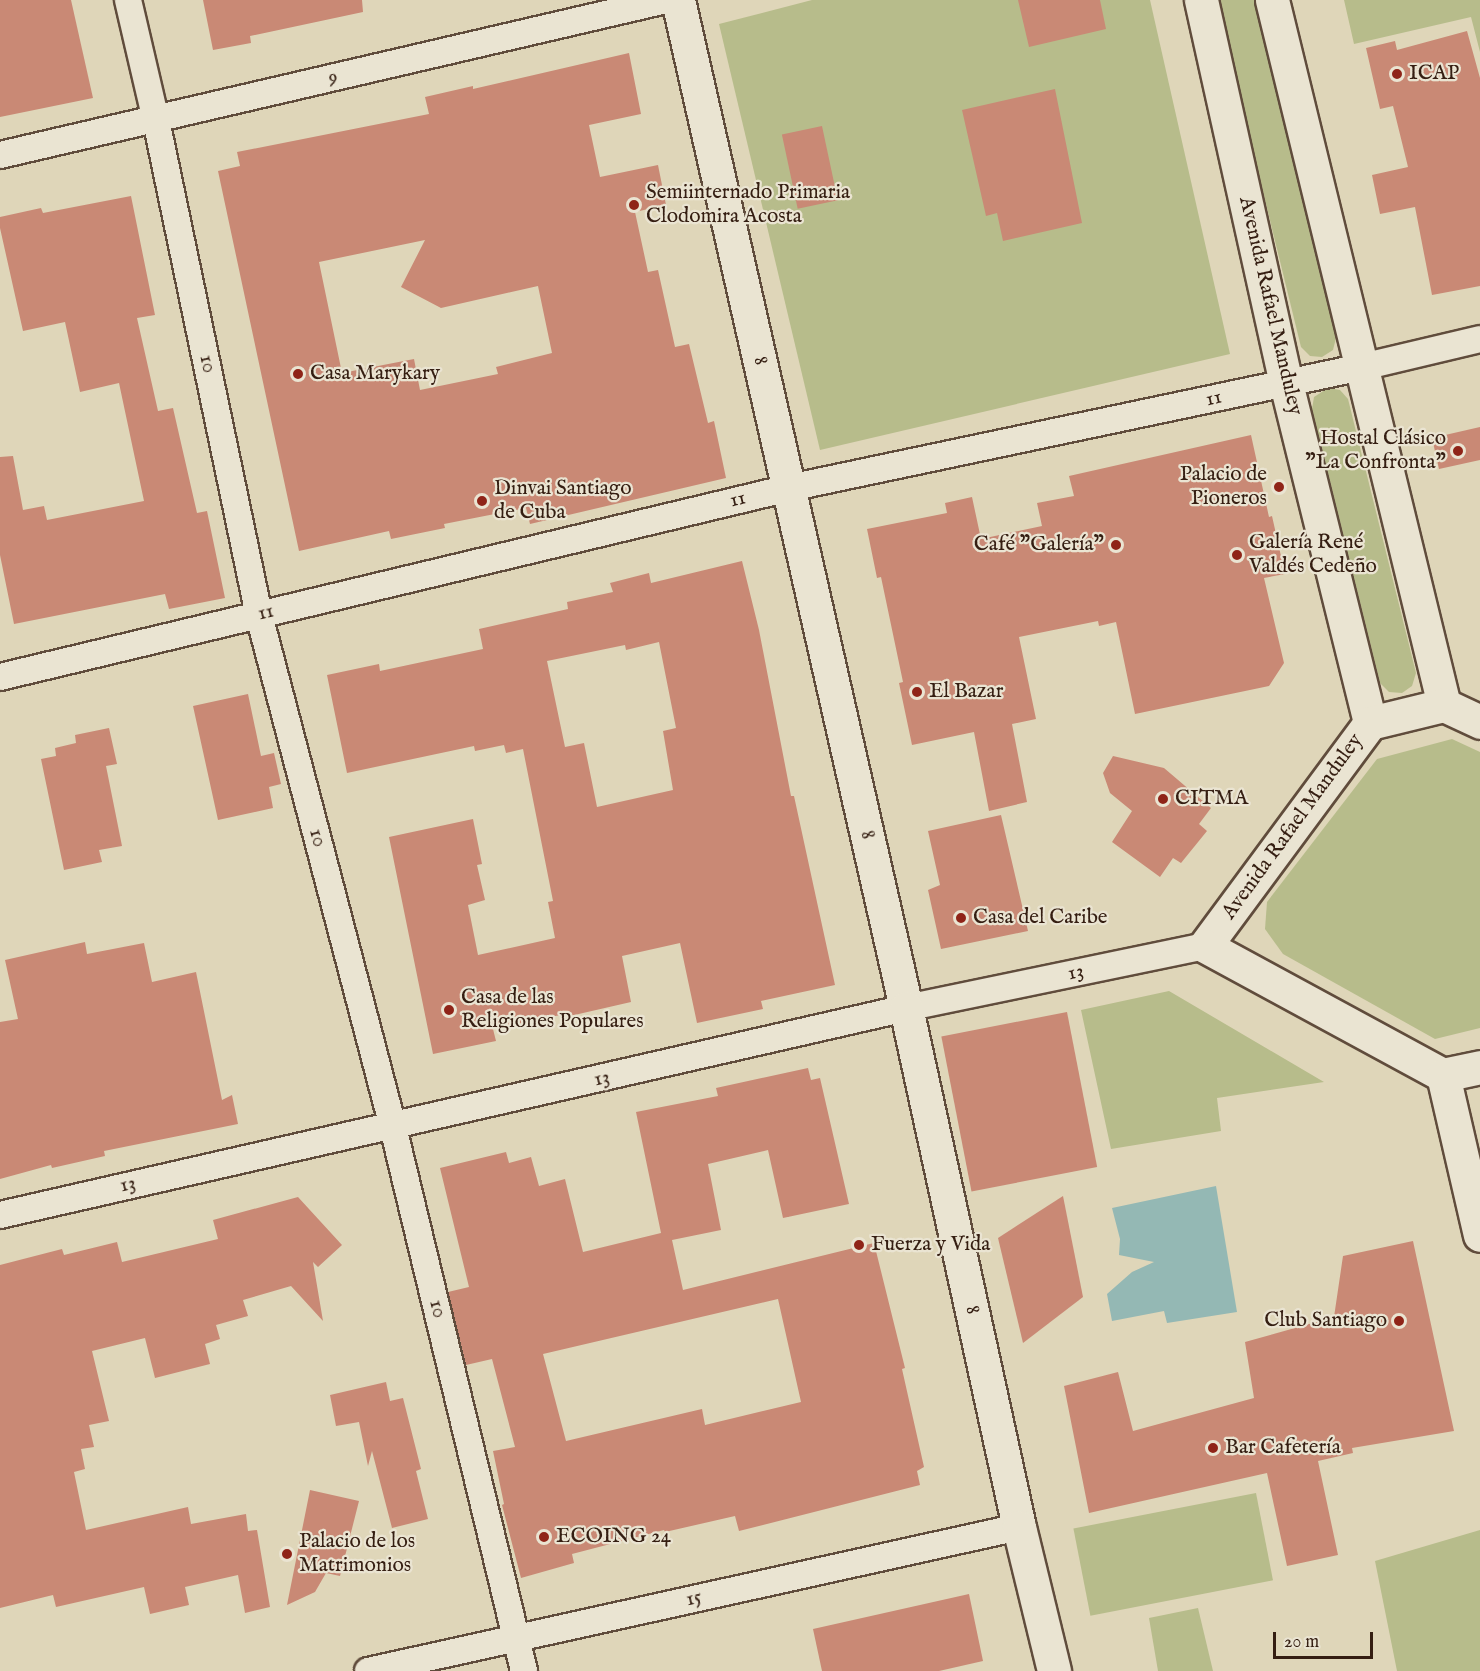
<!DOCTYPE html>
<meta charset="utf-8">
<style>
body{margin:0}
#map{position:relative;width:1480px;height:1671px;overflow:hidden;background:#dfd6b9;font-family:"IM FELL English",serif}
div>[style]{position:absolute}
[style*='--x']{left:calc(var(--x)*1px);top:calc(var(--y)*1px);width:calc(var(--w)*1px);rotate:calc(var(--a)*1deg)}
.green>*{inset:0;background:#b7bc8b;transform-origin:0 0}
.water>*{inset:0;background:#94b8b4}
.building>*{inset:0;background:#c98975;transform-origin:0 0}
.roads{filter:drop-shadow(2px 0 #604c3c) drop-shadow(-2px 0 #604c3c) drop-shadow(0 2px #604c3c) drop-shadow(0 -2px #604c3c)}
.street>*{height:26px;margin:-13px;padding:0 13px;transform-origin:13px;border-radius:13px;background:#eae4d2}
.secondary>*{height:33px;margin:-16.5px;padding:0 16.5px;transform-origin:16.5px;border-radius:16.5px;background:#eae4d2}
.dots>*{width:16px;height:16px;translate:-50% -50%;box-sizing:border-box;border:3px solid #eae4d2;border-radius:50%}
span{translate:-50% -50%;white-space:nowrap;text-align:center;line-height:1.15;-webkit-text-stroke:4.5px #eae4d2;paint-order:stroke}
.poi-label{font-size:21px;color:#351e12}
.left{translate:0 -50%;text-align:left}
.right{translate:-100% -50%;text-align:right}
.street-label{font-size:21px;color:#351e12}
.scale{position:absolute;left:1273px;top:1632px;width:100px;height:27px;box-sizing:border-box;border:3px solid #351e12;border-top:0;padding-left:8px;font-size:18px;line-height:21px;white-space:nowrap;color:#351e12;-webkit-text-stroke:4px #eae4d2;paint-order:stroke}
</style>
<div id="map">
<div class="green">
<div style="clip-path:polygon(812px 0,1150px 0,1230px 354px,820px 450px,719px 24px)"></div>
<div style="clip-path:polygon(1216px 0,1256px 0,1336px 338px,1333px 350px,1322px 357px,1310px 356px,1301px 347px)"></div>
<div style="clip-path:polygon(1344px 0,1480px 0,1480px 52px,1471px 17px,1354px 44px)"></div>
<div style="clip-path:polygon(1328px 388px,1340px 390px,1348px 399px,1416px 673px,1412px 686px,1402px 693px,1389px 692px,1380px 683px,1312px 409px,1314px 397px)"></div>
<div style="clip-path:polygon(1452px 739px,1480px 752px,1480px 1028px,1435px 1039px,1283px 954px,1265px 929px,1267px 902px,1377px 759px)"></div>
<div style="clip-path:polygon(1169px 991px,1324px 1082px,1217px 1098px,1221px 1131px,1111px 1149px,1081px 1010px)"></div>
<div style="left:1256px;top:1493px;width:89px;height:186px;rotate:79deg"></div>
<div style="clip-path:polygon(1480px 1530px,1480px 1671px,1397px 1671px,1375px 1561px)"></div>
<div style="clip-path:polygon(1198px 1608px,1213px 1671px,1158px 1671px,1149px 1618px)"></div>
</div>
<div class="water">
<div style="clip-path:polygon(1216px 1186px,1237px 1312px,1167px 1323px,1164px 1311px,1112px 1321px,1107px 1294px,1132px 1272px,1154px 1262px,1119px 1255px,1120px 1239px,1112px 1208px)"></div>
</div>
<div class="building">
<div style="clip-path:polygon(0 0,71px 0,93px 98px,0 117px)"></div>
<div style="clip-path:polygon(203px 0,362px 0,363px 12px,250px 36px,251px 43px,213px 50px)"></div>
<div style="clip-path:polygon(1018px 0,1100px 0,1106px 29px,1029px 47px)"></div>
<div style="clip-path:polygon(1467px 31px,1480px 78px,1480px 286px,1432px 295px,1415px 207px,1380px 214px,1372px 175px,1408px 167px,1393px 106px,1380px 109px,1366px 48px,1395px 41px,1397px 50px)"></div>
<div style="clip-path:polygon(evenodd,629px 53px,641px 114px,589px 125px,600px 177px,658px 165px,666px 205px,635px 212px,648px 272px,658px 270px,675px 347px,689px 344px,708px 423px,714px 421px,726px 478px,530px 524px,526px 508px,444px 524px,445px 528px,391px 539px,389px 531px,299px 551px,218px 171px,240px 166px,237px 152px,429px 114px,425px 97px,473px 86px,473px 89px,629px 53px,425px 240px,401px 287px,441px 308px,538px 286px,552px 353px,496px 367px,498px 374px,420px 390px,414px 359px,342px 373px,319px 262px,425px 240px)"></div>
<div style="clip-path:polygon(1055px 89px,1082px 223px,1003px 241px,997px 213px,986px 216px,962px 110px)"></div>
<div style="left:822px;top:126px;width:76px;height:41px;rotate:78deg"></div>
<div style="clip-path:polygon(131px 196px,155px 315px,137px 318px,158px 411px,173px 408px,197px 513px,207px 511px,225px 598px,169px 609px,165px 594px,14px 624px,0 555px,0 457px,13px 456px,23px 510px,44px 506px,47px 520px,144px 501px,119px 383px,80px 392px,65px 322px,23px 331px,0 228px,0 217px,41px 208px,43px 213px)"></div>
<div style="clip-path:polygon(1480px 427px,1480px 460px,1439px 469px,1432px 438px)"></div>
<div style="clip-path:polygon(1251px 435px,1269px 517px,1272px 516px,1285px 574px,1264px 578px,1284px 663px,1269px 686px,1135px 714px,1116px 622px,1099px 626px,1098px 621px,1019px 637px,1036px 719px,1012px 724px,1027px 802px,989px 811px,974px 732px,912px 745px,899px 683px,903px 682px,881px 577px,877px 578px,867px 529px,947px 513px,945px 503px,972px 497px,981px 539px,1042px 526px,1037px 503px,1074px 496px,1069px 476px)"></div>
<div style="clip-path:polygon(evenodd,742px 561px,759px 630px,791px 796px,794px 796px,835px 985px,761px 1001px,763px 1009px,697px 1023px,680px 943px,622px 956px,631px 1002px,570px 1016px,570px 1013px,493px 1029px,496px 1041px,433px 1054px,389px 837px,473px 819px,482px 864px,477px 865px,485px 900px,468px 905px,478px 955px,555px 938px,548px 902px,553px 901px,523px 749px,506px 753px,504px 745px,475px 751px,474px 746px,347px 773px,327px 675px,379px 664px,380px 671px,483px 649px,479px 629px,568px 609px,567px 602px,613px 592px,610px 583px,649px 573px,651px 583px,742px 561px,659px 642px,676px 728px,663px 731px,673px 790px,597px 807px,584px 743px,565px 747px,547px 661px,625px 645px,626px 650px,659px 642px)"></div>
<div style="clip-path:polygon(248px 694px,261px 756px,274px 753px,281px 784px,269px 787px,273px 808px,218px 820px,193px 706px)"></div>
<div style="clip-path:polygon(109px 728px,117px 764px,106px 766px,122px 846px,99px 850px,102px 862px,64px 870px,41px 759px,56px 756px,55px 748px,76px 743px,75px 735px)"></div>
<div style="clip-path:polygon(1113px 756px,1164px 768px,1211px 808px,1199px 824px,1207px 831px,1181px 863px,1173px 858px,1160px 877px,1112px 842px,1132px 811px,1110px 793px,1103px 773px)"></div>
<div style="clip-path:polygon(1001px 815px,1028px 931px,941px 949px,928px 890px,940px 885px,928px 831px)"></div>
<div style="clip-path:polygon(85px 942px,87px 954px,144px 943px,152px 982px,196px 972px,222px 1100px,232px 1095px,238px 1124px,104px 1151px,105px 1156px,52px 1168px,51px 1165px,0 1179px,0 1022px,18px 1019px,5px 960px)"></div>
<div style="left:1067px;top:1012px;width:158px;height:128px;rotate:79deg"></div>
<div style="clip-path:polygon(evenodd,808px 1068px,811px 1080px,820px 1078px,849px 1204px,783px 1218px,768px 1150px,708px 1164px,721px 1230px,672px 1240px,683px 1290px,874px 1243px,905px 1368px,902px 1369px,924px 1467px,917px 1471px,920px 1485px,739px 1531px,735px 1516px,665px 1532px,664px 1530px,572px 1554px,574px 1563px,521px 1578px,502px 1505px,504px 1504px,493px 1451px,515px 1447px,492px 1359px,466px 1365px,448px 1292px,469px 1287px,440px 1168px,506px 1152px,509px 1163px,531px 1157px,539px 1186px,565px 1179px,583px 1252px,661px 1233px,636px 1112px,718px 1096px,716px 1088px,808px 1068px,778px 1299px,801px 1402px,705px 1425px,702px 1409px,566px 1441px,543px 1354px,778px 1299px)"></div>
<div style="clip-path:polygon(1063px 1196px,1083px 1297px,1023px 1343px,998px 1238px)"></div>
<div style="clip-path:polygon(298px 1197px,342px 1245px,318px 1267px,313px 1262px,323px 1321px,291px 1286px,243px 1300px,248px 1316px,216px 1325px,220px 1339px,205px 1344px,210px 1364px,155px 1378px,145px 1338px,92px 1351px,109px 1421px,89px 1425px,94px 1447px,81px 1449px,85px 1469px,74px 1472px,86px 1530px,188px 1507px,191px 1524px,246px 1514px,248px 1531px,257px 1530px,270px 1607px,245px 1613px,238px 1575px,185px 1587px,189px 1605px,150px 1614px,144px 1587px,56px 1607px,53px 1595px,0 1608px,0 1265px,62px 1249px,64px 1255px,117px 1242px,122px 1262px,218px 1239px,213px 1220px)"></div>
<div style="clip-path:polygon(1413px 1241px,1454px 1431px,1352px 1448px,1353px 1453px,1318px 1461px,1338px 1555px,1287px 1566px,1267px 1473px,1089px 1513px,1064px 1386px,1118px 1372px,1133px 1431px,1254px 1398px,1245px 1342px,1334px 1317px,1343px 1256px)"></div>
<div style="clip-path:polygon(386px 1382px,390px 1401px,403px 1398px,421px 1469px,416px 1471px,428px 1519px,392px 1528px,372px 1451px,368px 1466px,359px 1422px,336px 1426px,330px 1395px)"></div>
<div style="clip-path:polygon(310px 1490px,359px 1501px,340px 1576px,326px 1573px,315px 1592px,287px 1605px)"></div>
<div style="clip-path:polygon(969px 1594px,983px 1661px,939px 1671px,822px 1671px,813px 1629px)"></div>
</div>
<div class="roads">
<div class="street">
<div style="--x:128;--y:0;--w:123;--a:76.9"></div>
<div style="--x:156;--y:120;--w:506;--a:78.25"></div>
<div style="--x:259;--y:615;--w:529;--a:75.33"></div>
<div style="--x:393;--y:1127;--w:560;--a:76.46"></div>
<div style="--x:0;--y:155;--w:684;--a:-13.1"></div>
<div style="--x:0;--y:677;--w:811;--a:-13.47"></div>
<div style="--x:789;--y:488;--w:586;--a:-11.92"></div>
<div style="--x:1362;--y:367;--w:121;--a:-13.3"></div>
<div style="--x:0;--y:1215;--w:929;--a:-12.87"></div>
<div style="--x:906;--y:1008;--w:305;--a:-11.7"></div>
<div style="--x:368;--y:1671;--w:667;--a:-12.47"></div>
</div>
<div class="secondary">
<div style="--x:678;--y:0;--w:1033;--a:77.25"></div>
<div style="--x:906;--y:1008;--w:531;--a:77.72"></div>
<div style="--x:1019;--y:1527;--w:148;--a:76.3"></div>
<div style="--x:1201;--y:0;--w:392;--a:77.5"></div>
<div style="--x:1286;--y:383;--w:350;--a:76.1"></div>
<div style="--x:1272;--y:0;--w:726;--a:76.29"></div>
<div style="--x:1444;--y:705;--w:40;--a:25"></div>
<div style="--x:1370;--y:723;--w:277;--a:126.5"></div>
<div style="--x:1205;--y:946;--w:271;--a:28.5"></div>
<div style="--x:1443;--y:1075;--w:164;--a:77"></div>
<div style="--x:1370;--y:723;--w:76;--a:-13.7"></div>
<div style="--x:1443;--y:1075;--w:38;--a:-12"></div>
</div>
</div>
<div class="dots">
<div style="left:1397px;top:74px;background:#8f2418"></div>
<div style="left:634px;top:205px;background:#8f2418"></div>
<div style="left:298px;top:374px;background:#8f2418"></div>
<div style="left:1458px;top:451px;background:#8f2418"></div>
<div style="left:1279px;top:487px;background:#8f2418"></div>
<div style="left:482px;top:501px;background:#8f2418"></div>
<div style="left:1116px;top:545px;background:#8f2418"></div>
<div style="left:1237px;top:555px;background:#8f2418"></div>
<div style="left:917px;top:692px;background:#8f2418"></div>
<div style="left:1163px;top:799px;background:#8f2418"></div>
<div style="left:961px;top:918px;background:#8f2418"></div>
<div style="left:449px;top:1010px;background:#8f2418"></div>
<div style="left:859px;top:1245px;background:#8f2418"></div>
<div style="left:1399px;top:1321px;background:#8f2418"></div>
<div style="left:1213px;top:1448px;background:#8f2418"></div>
<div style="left:544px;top:1537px;background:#8f2418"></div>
<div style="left:287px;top:1554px;background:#8f2418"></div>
</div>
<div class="poi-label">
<span class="left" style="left:1409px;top:74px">ICAP</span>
<span class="left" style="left:646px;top:205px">Semiinternado Primaria<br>Clodomira Acosta</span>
<span class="left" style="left:310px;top:374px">Casa Marykary</span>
<span class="right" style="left:1446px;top:451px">Hostal Clásico<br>"La Confronta"</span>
<span class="right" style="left:1267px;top:487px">Palacio de<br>Pioneros</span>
<span class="left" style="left:494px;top:501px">Dinvai Santiago<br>de Cuba</span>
<span class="left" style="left:1249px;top:555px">Galería René<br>Valdés Cedeño</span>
<span class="right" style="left:1104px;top:545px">Café "Galería"</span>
<span class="left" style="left:929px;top:692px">El Bazar</span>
<span class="left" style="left:1175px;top:799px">CITMA</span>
<span class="left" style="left:973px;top:918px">Casa del Caribe</span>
<span class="left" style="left:461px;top:1010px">Casa de las<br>Religiones Populares</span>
<span class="left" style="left:871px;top:1245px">Fuerza y Vida</span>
<span class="right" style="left:1387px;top:1321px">Club Santiago</span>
<span class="left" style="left:1225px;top:1448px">Bar Cafetería</span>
<span class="left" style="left:556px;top:1537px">ECOING 24</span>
<span class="left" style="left:299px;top:1554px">Palacio de los<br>Matrimonios</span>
</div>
<div class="street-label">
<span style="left:333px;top:78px;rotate:-13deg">9</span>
<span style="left:1270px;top:306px;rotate:77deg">Avenida Rafael Manduley</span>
<span style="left:760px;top:361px;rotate:77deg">8</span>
<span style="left:207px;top:364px;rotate:78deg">10</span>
<span style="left:1214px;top:399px;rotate:-12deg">11</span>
<span style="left:738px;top:500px;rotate:-13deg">11</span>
<span style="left:266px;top:613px;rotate:-13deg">11</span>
<span style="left:1293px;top:827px;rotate:-54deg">Avenida Rafael Manduley</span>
<span style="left:867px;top:835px;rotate:77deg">8</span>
<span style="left:317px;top:838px;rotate:75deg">10</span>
<span style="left:1076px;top:973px;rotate:-12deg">13</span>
<span style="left:602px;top:1079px;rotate:-13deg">13</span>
<span style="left:128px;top:1185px;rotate:-13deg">13</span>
<span style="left:437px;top:1309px;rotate:76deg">10</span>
<span style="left:972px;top:1310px;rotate:78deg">8</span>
<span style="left:694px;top:1599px;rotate:-12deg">15</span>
</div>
<div class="scale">20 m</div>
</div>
